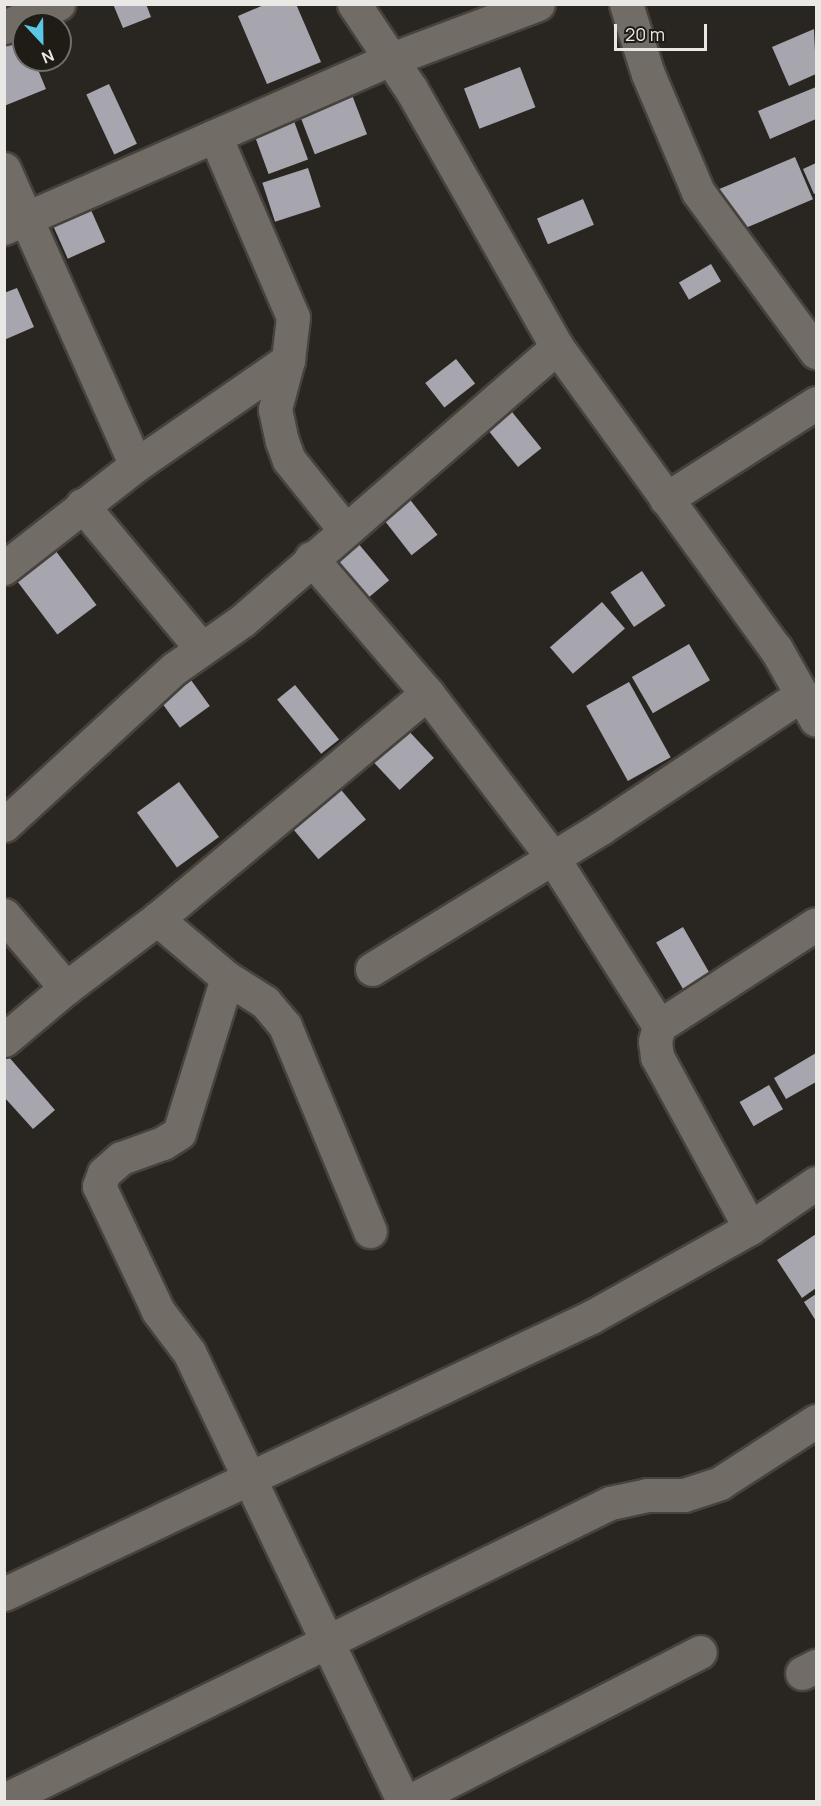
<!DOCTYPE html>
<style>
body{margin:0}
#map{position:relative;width:821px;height:1806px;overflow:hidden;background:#292520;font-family:Manrope,sans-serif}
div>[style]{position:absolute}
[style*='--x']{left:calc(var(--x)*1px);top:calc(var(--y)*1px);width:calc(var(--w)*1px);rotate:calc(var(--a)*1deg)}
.building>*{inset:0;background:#a7a6af;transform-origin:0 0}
.roads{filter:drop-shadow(2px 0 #46423e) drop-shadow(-2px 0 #46423e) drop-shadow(0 2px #46423e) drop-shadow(0 -2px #46423e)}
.minor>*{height:33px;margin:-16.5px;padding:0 16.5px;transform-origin:16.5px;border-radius:16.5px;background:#716c66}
span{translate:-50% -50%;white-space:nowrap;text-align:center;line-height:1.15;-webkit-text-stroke:6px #1f1c16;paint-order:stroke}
.frame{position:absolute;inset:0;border:6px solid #eae8e4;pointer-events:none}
.north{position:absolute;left:12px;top:12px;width:60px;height:60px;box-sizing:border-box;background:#1f1c16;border:2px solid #706e68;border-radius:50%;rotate:158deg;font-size:16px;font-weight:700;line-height:24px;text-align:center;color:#eae8e4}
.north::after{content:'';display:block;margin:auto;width:21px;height:27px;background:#5ac8e5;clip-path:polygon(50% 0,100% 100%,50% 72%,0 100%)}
.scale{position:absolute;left:614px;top:24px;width:93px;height:27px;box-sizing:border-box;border:3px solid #eae8e4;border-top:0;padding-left:8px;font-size:18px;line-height:21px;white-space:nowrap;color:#eae8e4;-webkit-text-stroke:4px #1f1c16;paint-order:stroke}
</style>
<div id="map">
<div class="building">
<div style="clip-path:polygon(113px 4px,146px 4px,151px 17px,123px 28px)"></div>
<div style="clip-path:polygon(266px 4px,296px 4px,321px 62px,267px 84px,238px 16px)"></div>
<div style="clip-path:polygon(814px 29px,816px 74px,789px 86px,772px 47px)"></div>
<div style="clip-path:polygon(24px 38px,24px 60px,34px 60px,46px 89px,4px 106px,4px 46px)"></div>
<div style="left:520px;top:67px;width:43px;height:60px;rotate:69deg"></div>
<div style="left:109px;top:84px;width:66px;height:25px;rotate:65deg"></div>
<div style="clip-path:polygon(816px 87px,816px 119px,770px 139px,758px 111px)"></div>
<div style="left:352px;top:95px;width:42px;height:56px;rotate:69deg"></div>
<div style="left:294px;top:121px;width:41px;height:42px;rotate:70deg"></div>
<div style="left:795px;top:157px;width:46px;height:86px;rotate:67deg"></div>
<div style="clip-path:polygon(816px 163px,816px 193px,814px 194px,803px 169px)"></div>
<div style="left:308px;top:168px;width:41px;height:48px;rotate:72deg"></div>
<div style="left:583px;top:199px;width:28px;height:50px;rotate:67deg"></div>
<div style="left:91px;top:210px;width:35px;height:41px;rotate:66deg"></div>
<div style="left:711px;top:264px;width:20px;height:37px;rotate:60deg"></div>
<div style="clip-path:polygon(17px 288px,34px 327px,4px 340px,4px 293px)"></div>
<div style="left:456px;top:359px;width:31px;height:39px;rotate:52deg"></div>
<div style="left:508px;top:407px;width:53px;height:30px;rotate:51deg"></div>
<div style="left:408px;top:497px;width:48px;height:33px;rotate:52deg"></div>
<div style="left:49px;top:542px;width:79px;height:49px;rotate:53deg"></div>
<div style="left:357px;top:542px;width:50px;height:36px;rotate:50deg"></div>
<div style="left:642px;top:571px;width:42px;height:38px;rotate:56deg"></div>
<div style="left:602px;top:602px;width:35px;height:69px;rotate:49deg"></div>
<div style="left:689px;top:644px;width:42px;height:66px;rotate:60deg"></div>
<div style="left:191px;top:680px;width:32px;height:37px;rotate:54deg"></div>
<div style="left:629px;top:682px;width:86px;height:49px;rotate:61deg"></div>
<div style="left:295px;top:685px;width:70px;height:23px;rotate:51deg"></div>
<div style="left:406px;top:728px;width:41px;height:47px;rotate:47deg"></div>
<div style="left:179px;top:782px;width:68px;height:52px;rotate:54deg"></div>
<div style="left:337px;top:785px;width:45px;height:62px;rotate:50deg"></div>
<div style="left:683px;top:927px;width:64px;height:31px;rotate:60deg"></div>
<div style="clip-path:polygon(816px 1053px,816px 1082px,786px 1099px,774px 1078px)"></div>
<div style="clip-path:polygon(8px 1056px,55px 1110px,33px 1129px,4px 1097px,4px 1059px)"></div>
<div style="left:769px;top:1085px;width:28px;height:34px;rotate:60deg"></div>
<div style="clip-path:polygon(816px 1234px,816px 1288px,802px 1298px,777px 1260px)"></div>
<div style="clip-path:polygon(816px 1294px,816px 1321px,804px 1302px)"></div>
</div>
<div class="roads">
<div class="minor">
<div style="--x:354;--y:4;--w:102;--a:56.2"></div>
<div style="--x:411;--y:89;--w:296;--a:60.5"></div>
<div style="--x:557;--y:347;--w:373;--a:54.1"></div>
<div style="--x:776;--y:649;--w:81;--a:60.6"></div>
<div style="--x:626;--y:4;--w:73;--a:72.6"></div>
<div style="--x:648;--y:74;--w:128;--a:67"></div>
<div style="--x:698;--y:192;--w:199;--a:53.6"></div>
<div style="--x:4;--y:27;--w:59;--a:-23.1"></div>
<div style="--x:215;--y:136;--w:197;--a:66.7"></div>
<div style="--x:293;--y:317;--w:43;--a:96.6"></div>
<div style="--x:288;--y:360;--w:51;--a:104.9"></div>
<div style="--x:275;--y:409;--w:33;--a:78"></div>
<div style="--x:282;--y:441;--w:20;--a:70"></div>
<div style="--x:289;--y:460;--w:90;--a:51.3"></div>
<div style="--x:4;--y:169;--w:324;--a:66"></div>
<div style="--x:4;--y:228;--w:420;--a:-23.6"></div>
<div style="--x:389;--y:60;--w:159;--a:-20.6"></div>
<div style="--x:666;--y:499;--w:178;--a:-32.6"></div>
<div style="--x:82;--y:505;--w:187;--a:50.2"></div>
<div style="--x:4;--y:568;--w:167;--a:-38"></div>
<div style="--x:136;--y:465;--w:185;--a:-34.6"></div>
<div style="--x:427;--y:693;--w:204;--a:52.6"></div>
<div style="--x:551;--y:855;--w:202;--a:57.7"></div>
<div style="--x:4;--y:825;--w:232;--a:-42.6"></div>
<div style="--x:175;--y:668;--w:83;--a:-35.2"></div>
<div style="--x:243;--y:620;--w:416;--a:-41"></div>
<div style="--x:4;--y:915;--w:96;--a:49.7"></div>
<div style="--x:157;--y:919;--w:92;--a:40.1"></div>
<div style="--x:227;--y:978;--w:162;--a:107.2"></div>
<div style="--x:179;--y:1133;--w:19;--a:148"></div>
<div style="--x:163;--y:1143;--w:45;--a:160.3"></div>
<div style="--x:121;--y:1158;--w:23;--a:139"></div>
<div style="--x:104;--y:1173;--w:14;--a:111"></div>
<div style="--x:99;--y:1186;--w:138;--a:64.7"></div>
<div style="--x:158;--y:1311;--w:51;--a:52.9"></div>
<div style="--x:189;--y:1352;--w:499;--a:64.5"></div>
<div style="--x:372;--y:969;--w:269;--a:-31.6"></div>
<div style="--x:601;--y:828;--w:240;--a:-33.6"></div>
<div style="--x:227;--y:978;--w:45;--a:32.3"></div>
<div style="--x:265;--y:1002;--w:31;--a:50"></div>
<div style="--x:285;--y:1026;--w:222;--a:67.5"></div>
<div style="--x:4;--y:1040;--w:81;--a:-40"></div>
<div style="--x:66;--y:988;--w:114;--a:-37.2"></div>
<div style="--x:157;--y:919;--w:352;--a:-39.9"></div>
<div style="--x:427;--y:693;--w:178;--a:-130.7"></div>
<div style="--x:750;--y:1228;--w:195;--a:-118.5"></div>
<div style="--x:657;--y:1057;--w:16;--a:-97"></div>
<div style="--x:655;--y:1041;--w:16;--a:-75"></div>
<div style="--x:659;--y:1026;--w:187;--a:-33"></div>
<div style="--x:4;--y:1594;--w:649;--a:-25.26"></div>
<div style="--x:591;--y:1317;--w:182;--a:-29.2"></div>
<div style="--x:750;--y:1228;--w:80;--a:-34.3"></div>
<div style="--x:802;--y:1673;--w:16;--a:-27"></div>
<div style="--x:4;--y:1800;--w:675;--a:-26.11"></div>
<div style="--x:610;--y:1503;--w:38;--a:-12"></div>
<div style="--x:647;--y:1495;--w:37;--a:0"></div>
<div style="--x:684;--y:1495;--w:38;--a:-18"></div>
<div style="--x:720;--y:1483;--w:114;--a:-32.9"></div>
<div style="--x:408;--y:1802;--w:328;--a:-27.2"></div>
</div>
</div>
<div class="frame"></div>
<div class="north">N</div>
<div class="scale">20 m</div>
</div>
